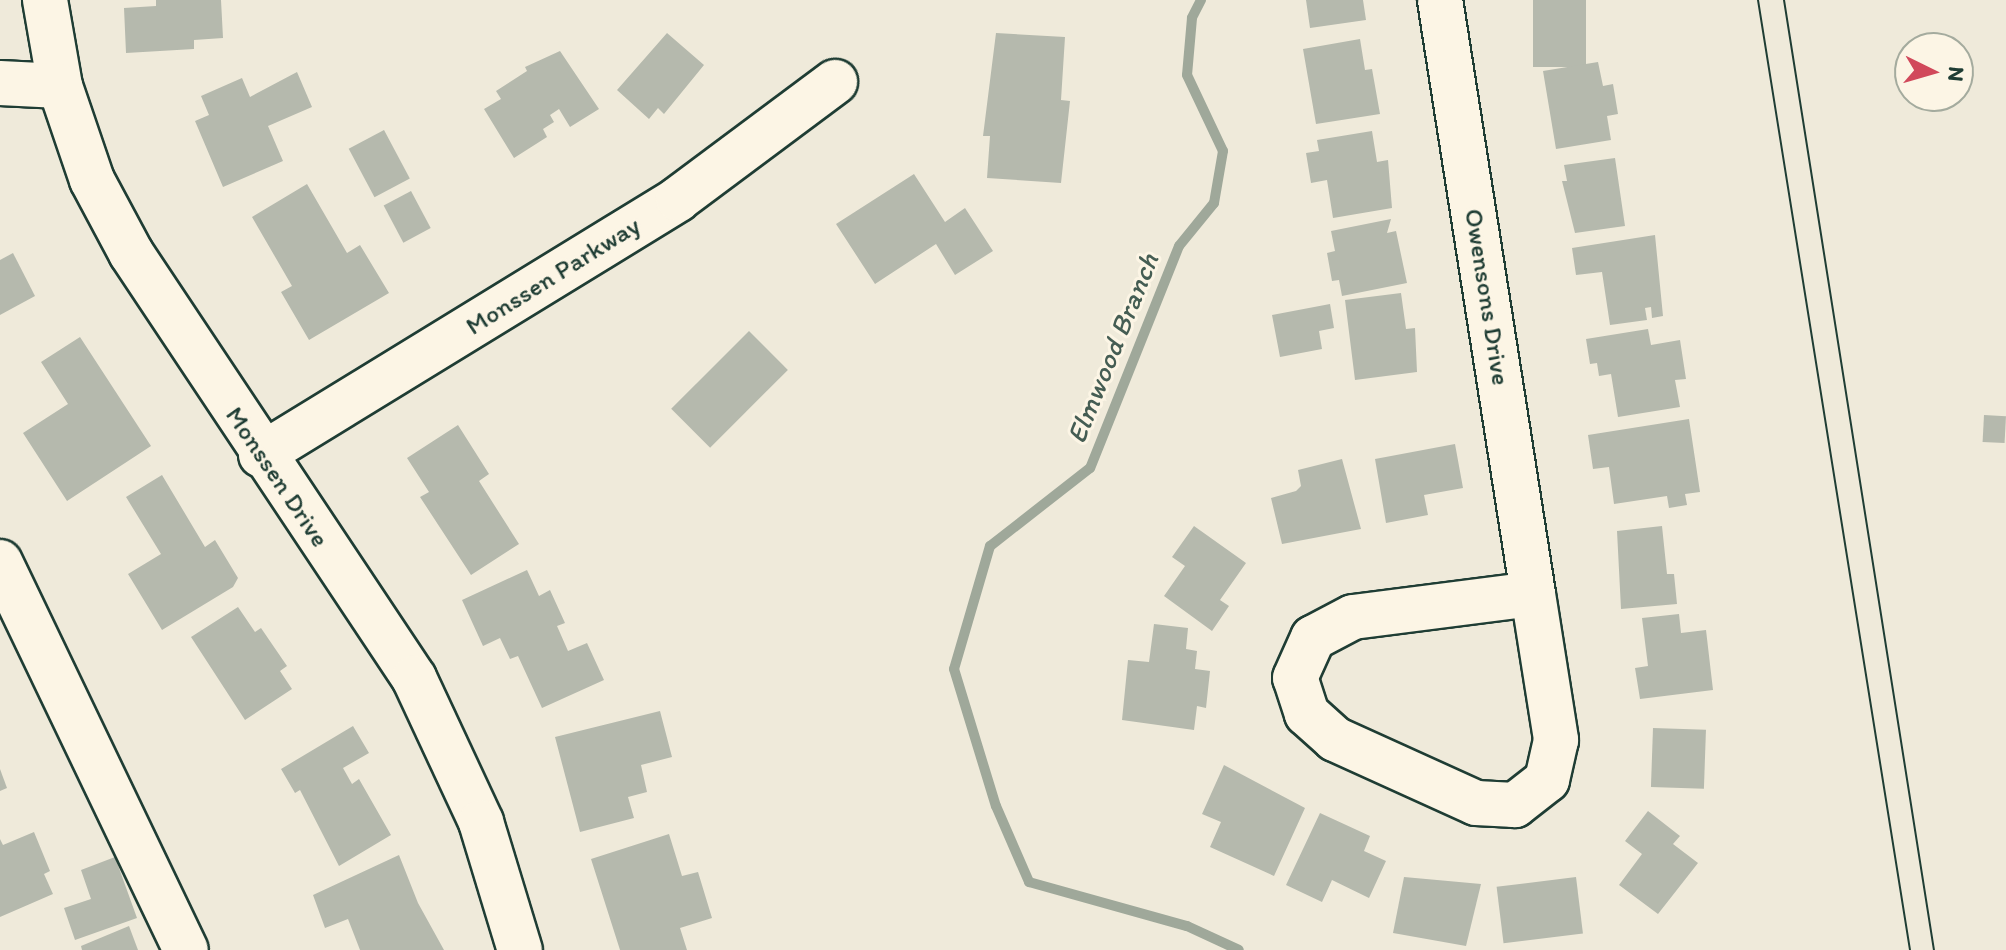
<!DOCTYPE html>
<style>
body{margin:0}
#map{position:relative;width:2006px;height:950px;overflow:hidden;background:#efeada;font-family:Itim,sans-serif}
div>[style]{position:absolute}
[style*='--x']{left:calc(var(--x)*1px);top:calc(var(--y)*1px);width:calc(var(--w)*1px);rotate:calc(var(--a)*1deg)}
.stream>*{height:10px;margin:-5px;padding:0 5px;transform-origin:5px;border-radius:5px;background:#9fa89a}
.building>*{inset:0;background:#b5b9ad;transform-origin:0 0}
.roads{filter:drop-shadow(2px 0 #1f3d34) drop-shadow(-2px 0 #1f3d34) drop-shadow(0 2px #1f3d34) drop-shadow(0 -2px #1f3d34)}
.minor>*{height:44px;margin:-22px;padding:0 22px;transform-origin:22px;border-radius:22px;background:#fcf5e5}
.tram>*{height:2px;margin:-1px;padding:0 1px;transform-origin:1px;border-radius:1px;background:#1f3d34}
span{translate:-50% -50%;white-space:nowrap;text-align:center;line-height:1.15;-webkit-text-stroke:6px #fcf5e5;paint-order:stroke}
.street-label{font-size:26px;color:#1f3d34}
.water-label{font-size:28px;color:#455d53;font-style:italic}
.north{position:absolute;left:1894px;top:32px;width:80px;height:80px;box-sizing:border-box;background:#fcf5e5;border:2px solid #a4ab9e;border-radius:50%;rotate:95deg;font-size:22px;font-weight:700;line-height:32px;text-align:center;color:#1f3d34}
.north::after{content:'';display:block;margin:auto;width:28px;height:36px;background:#d1495b;clip-path:polygon(50% 0,100% 100%,50% 72%,0 100%)}
</style>
<div id="map">
<div class="stream">
<div style="--x:1201;--y:0;--w:20;--a:117"></div>
<div style="--x:1192;--y:18;--w:57;--a:95"></div>
<div style="--x:1187;--y:75;--w:84;--a:64.7"></div>
<div style="--x:1223;--y:151;--w:53;--a:99.8"></div>
<div style="--x:1214;--y:203;--w:55;--a:129.1"></div>
<div style="--x:1179;--y:246;--w:239;--a:111.8"></div>
<div style="--x:1090;--y:468;--w:127;--a:142"></div>
<div style="--x:990;--y:546;--w:128;--a:106.3"></div>
<div style="--x:954;--y:669;--w:143;--a:73"></div>
<div style="--x:996;--y:806;--w:83;--a:66.5"></div>
<div style="--x:1029;--y:882;--w:164;--a:15.6"></div>
<div style="--x:1187;--y:926;--w:57;--a:24.8"></div>
</div>
<div class="building">
<div style="clip-path:polygon(156px 0,221px 0,223px 38px,194px 40px,194px 49px,126px 53px,124px 8px,156px 6px)"></div>
<div style="clip-path:polygon(1306px 0,1363px 0,1366px 20px,1310px 28px)"></div>
<div style="left:1533px;top:0;width:53px;height:67px"></div>
<div style="clip-path:polygon(667px 33px,704px 65px,664px 114px,658px 108px,649px 119px,617px 90px)"></div>
<div style="clip-path:polygon(996px 33px,1065px 37px,1061px 100px,1070px 101px,1061px 183px,987px 178px,990px 136px,983px 136px)"></div>
<div style="clip-path:polygon(1360px 39px,1365px 70px,1372px 69px,1380px 114px,1316px 124px,1303px 49px)"></div>
<div style="clip-path:polygon(560px 51px,599px 109px,570px 127px,559px 109px,550px 115px,554px 122px,543px 129px,547px 137px,514px 158px,484px 109px,501px 99px,496px 91px,527px 71px,525px 67px)"></div>
<div style="clip-path:polygon(1598px 62px,1603px 86px,1613px 84px,1618px 114px,1607px 116px,1611px 140px,1556px 149px,1543px 71px)"></div>
<div style="clip-path:polygon(297px 72px,312px 107px,268px 126px,283px 161px,223px 187px,195px 121px,209px 115px,201px 96px,242px 78px,250px 97px)"></div>
<div style="left:384px;top:130px;width:55px;height:40px;rotate:62deg"></div>
<div style="clip-path:polygon(1372px 131px,1377px 162px,1388px 160px,1392px 208px,1333px 218px,1327px 180px,1311px 183px,1306px 153px,1319px 151px,1317px 140px)"></div>
<div style="clip-path:polygon(1615px 158px,1625px 226px,1575px 233px,1562px 181px,1567px 181px,1564px 165px)"></div>
<div style="clip-path:polygon(914px 174px,945px 222px,965px 208px,993px 251px,955px 275px,936px 244px,875px 284px,836px 224px)"></div>
<div style="clip-path:polygon(307px 184px,347px 253px,360px 245px,389px 293px,309px 340px,281px 292px,292px 286px,252px 217px)"></div>
<div style="left:411px;top:191px;width:42px;height:31px;rotate:62deg"></div>
<div style="clip-path:polygon(1391px 219px,1387px 233px,1396px 231px,1407px 283px,1342px 296px,1339px 280px,1332px 281px,1327px 253px,1335px 251px,1331px 231px)"></div>
<div style="clip-path:polygon(1655px 235px,1663px 316px,1652px 318px,1651px 307px,1645px 308px,1647px 320px,1610px 325px,1602px 272px,1576px 275px,1572px 248px)"></div>
<div style="clip-path:polygon(13px 253px,35px 296px,0 315px,0 260px)"></div>
<div style="clip-path:polygon(1401px 293px,1406px 329px,1415px 328px,1417px 372px,1355px 380px,1345px 300px)"></div>
<div style="clip-path:polygon(1330px 304px,1334px 328px,1319px 331px,1322px 349px,1280px 357px,1272px 315px)"></div>
<div style="clip-path:polygon(1648px 329px,1651px 345px,1680px 340px,1686px 379px,1675px 380px,1680px 407px,1618px 417px,1611px 374px,1599px 376px,1597px 363px,1590px 364px,1586px 339px)"></div>
<div style="left:749px;top:331px;width:55px;height:110px;rotate:45deg"></div>
<div style="clip-path:polygon(80px 337px,151px 446px,67px 501px,23px 433px,68px 404px,41px 362px)"></div>
<div style="left:1984px;top:415px;width:22px;height:27px;rotate:3deg"></div>
<div style="clip-path:polygon(1689px 419px,1700px 492px,1685px 494px,1687px 505px,1669px 508px,1667px 496px,1614px 504px,1609px 467px,1593px 469px,1588px 435px)"></div>
<div style="clip-path:polygon(458px 425px,489px 474px,479px 481px,519px 544px,471px 575px,420px 497px,429px 492px,407px 458px)"></div>
<div style="clip-path:polygon(1455px 444px,1463px 488px,1424px 495px,1428px 515px,1386px 523px,1375px 459px)"></div>
<div style="clip-path:polygon(1342px 459px,1361px 529px,1282px 544px,1271px 498px,1296px 491px,1301px 486px,1298px 470px)"></div>
<div style="clip-path:polygon(162px 475px,205px 547px,215px 540px,238px 578px,233px 587px,162px 630px,128px 574px,161px 554px,126px 497px)"></div>
<div style="clip-path:polygon(1194px 526px,1246px 563px,1220px 600px,1229px 606px,1212px 631px,1164px 596px,1185px 566px,1172px 557px)"></div>
<div style="clip-path:polygon(1662px 526px,1667px 574px,1674px 574px,1677px 604px,1621px 609px,1617px 531px)"></div>
<div style="clip-path:polygon(527px 570px,539px 596px,550px 590px,565px 623px,557px 626px,568px 651px,587px 643px,604px 680px,542px 708px,518px 656px,510px 659px,500px 638px,483px 646px,462px 600px)"></div>
<div style="clip-path:polygon(238px 607px,255px 632px,261px 628px,287px 666px,280px 671px,292px 689px,245px 720px,191px 637px)"></div>
<div style="clip-path:polygon(1679px 614px,1681px 633px,1706px 630px,1713px 690px,1640px 699px,1635px 668px,1648px 666px,1642px 618px)"></div>
<div style="clip-path:polygon(1154px 624px,1188px 628px,1186px 649px,1197px 651px,1195px 669px,1210px 671px,1206px 708px,1197px 706px,1194px 730px,1122px 720px,1128px 660px,1149px 662px)"></div>
<div style="clip-path:polygon(660px 711px,672px 757px,641px 765px,647px 792px,628px 797px,634px 818px,580px 832px,555px 737px)"></div>
<div style="clip-path:polygon(353px 726px,369px 753px,343px 768px,352px 784px,359px 779px,391px 835px,339px 866px,300px 790px,295px 793px,281px 769px)"></div>
<div style="left:1653px;top:728px;width:53px;height:59px;rotate:2deg"></div>
<div style="clip-path:polygon(1224px 765px,1305px 808px,1274px 876px,1210px 847px,1221px 822px,1202px 814px)"></div>
<div style="clip-path:polygon(0 769px,7px 788px,0 791px)"></div>
<div style="clip-path:polygon(1648px 811px,1680px 836px,1673px 844px,1698px 863px,1658px 914px,1619px 885px,1642px 854px,1625px 841px)"></div>
<div style="clip-path:polygon(1320px 813px,1370px 836px,1364px 851px,1386px 861px,1369px 898px,1332px 880px,1322px 902px,1286px 885px)"></div>
<div style="clip-path:polygon(34px 832px,50px 871px,44px 874px,53px 894px,0 917px,0 839px,3px 845px)"></div>
<div style="clip-path:polygon(669px 834px,682px 876px,698px 872px,712px 918px,680px 928px,687px 950px,620px 950px,591px 859px)"></div>
<div style="clip-path:polygon(399px 855px,418px 903px,444px 950px,360px 950px,348px 919px,325px 928px,313px 895px)"></div>
<div style="clip-path:polygon(115px 857px,137px 918px,75px 940px,64px 908px,91px 899px,81px 870px)"></div>
<div style="clip-path:polygon(1404px 877px,1481px 884px,1466px 946px,1393px 933px)"></div>
<div style="left:1576px;top:877px;width:57px;height:80px;rotate:83deg"></div>
<div style="clip-path:polygon(129px 926px,138px 950px,82px 950px,81px 946px)"></div>
</div>
<div class="roads">
<div class="minor">
<div style="--x:45;--y:0;--w:87;--a:80.1"></div>
<div style="--x:60;--y:86;--w:99;--a:71.2"></div>
<div style="--x:92;--y:180;--w:83;--a:61.9"></div>
<div style="--x:131;--y:253;--w:511;--a:56.34"></div>
<div style="--x:414;--y:678;--w:159;--a:65"></div>
<div style="--x:481;--y:822;--w:134;--a:73.1"></div>
<div style="--x:1440;--y:0;--w:601;--a:81.1"></div>
<div style="--x:1533;--y:594;--w:148;--a:81"></div>
<div style="--x:1556;--y:740;--w:41;--a:102.7"></div>
<div style="--x:1547;--y:780;--w:41;--a:142"></div>
<div style="--x:1515;--y:805;--w:39;--a:-177"></div>
<div style="--x:1476;--y:803;--w:155;--a:-155.6"></div>
<div style="--x:1335;--y:739;--w:38;--a:-138"></div>
<div style="--x:1307;--y:714;--w:38;--a:-108"></div>
<div style="--x:1295;--y:678;--w:44;--a:-65.8"></div>
<div style="--x:1313;--y:638;--w:45;--a:-27.7"></div>
<div style="--x:1353;--y:617;--w:181;--a:-7.3"></div>
<div style="--x:0;--y:83;--w:60;--a:2.9"></div>
<div style="--x:261;--y:455;--w:489;--a:-31.5"></div>
<div style="--x:678;--y:199;--w:196;--a:-36.7"></div>
<div style="--x:0;--y:562;--w:430;--a:64.4"></div>
</div>
</div>
<div class="tram">
<div style="--x:1758;--y:0;--w:962;--a:80.91"></div>
<div style="--x:1784;--y:0;--w:962;--a:81.03"></div>
</div>
<div class="street-label">
<span style="left:553px;top:276px;rotate:-32deg">Monssen Parkway</span>
<span style="left:1487px;top:297px;rotate:81deg">Owensons Drive</span>
<span style="left:277px;top:477px;rotate:56deg">Monssen Drive</span>
</div>
<div class="water-label">
<span style="left:1112px;top:348px;rotate:-68deg">Elmwood Branch</span>
</div>
<div class="north">N</div>
</div>
